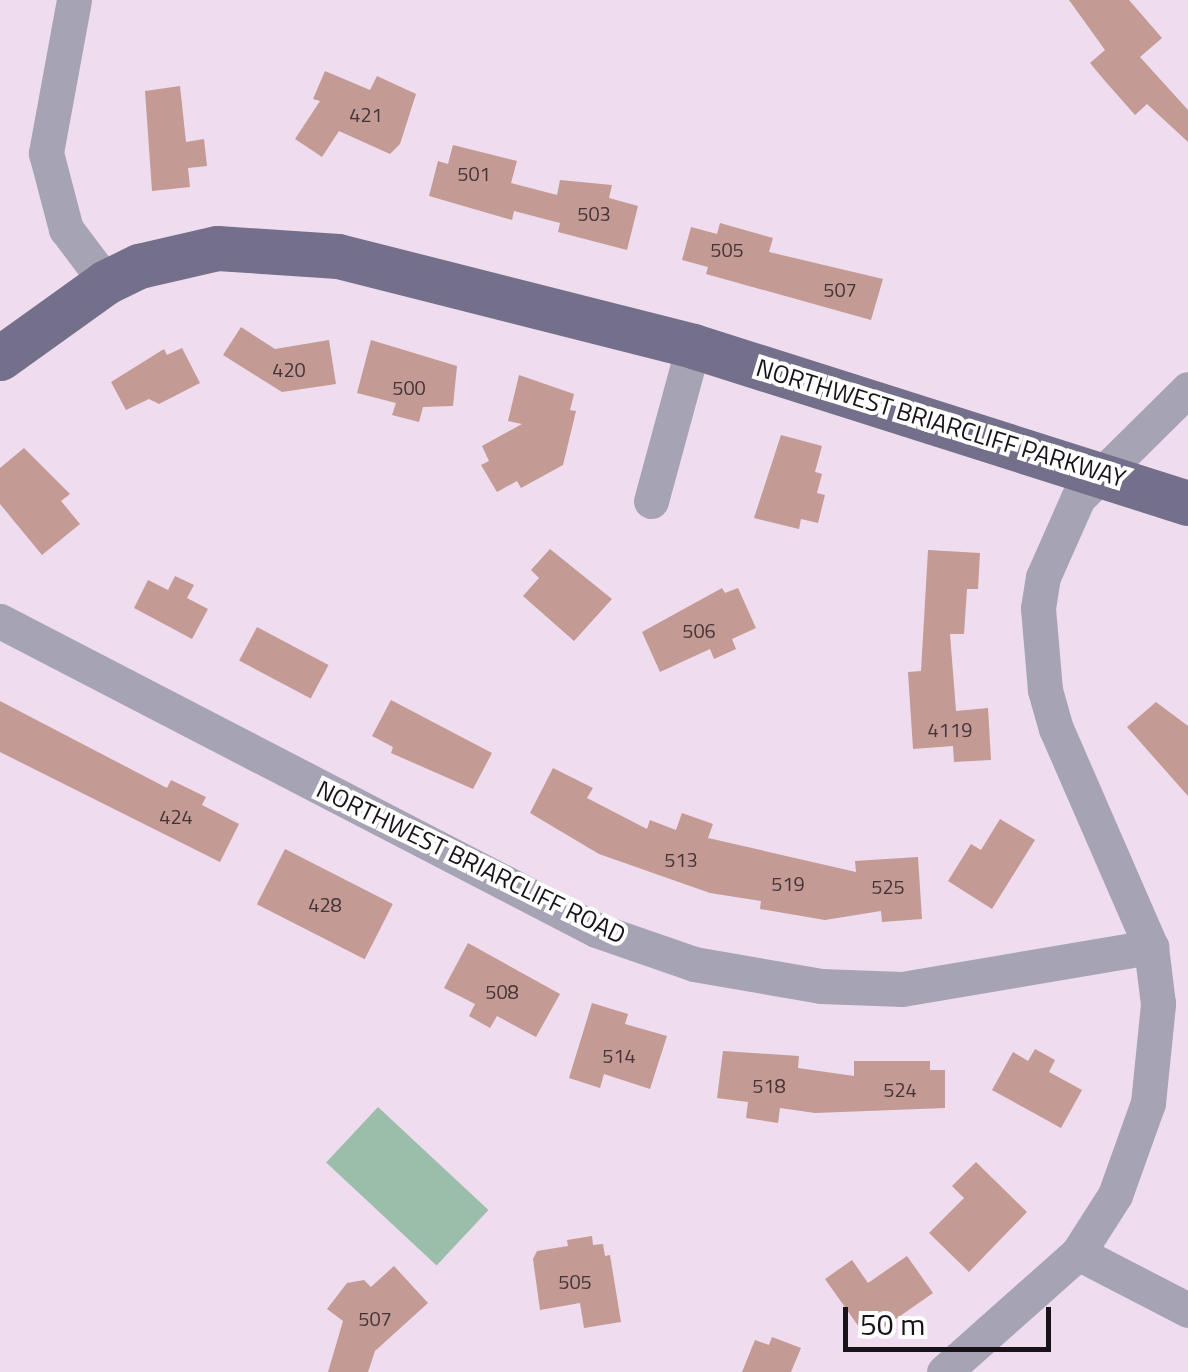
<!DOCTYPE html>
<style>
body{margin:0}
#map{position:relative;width:1188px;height:1372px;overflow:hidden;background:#efdcee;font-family:"Titillium Web",sans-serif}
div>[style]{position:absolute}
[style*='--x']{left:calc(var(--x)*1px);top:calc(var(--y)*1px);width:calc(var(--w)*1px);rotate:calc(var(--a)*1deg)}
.green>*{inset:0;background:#9abea9;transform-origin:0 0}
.building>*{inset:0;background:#c39a94;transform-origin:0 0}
.minor>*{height:35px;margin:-17.5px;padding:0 17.5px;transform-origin:17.5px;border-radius:17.5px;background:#a6a4b4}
.major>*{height:45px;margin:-22.5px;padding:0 22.5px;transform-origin:22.5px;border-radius:22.5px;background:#746f8b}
span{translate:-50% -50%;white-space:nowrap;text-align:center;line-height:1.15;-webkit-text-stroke:8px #fff;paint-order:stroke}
.number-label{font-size:20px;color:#443438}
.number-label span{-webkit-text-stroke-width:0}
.street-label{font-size:25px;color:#191219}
.scale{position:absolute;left:843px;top:1307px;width:208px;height:45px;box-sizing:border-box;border:5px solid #191219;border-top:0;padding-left:12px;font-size:30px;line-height:35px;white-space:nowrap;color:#191219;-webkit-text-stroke:8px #fff;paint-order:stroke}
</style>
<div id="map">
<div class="green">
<div style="left:378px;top:1107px;width:151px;height:76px;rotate:43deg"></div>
</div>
<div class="building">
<div style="clip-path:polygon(1069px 0,1129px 0,1162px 38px,1140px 57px,1188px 110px,1188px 142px,1147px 104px,1135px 115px,1105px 81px,1090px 63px,1105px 50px)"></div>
<div style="clip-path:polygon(325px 71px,370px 90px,377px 76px,416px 94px,400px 144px,390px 154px,339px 131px,322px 157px,295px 139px,320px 101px,313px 99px)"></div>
<div style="clip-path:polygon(180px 86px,186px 142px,204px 139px,207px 166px,188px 168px,190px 187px,152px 191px,145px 91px)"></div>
<div style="clip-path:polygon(453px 145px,517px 161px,511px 183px,557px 195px,560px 180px,612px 185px,609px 198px,638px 206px,627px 250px,558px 232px,560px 223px,514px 211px,512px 220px,429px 196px,438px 161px,448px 164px)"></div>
<div style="clip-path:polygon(720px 223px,773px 238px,769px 252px,883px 279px,871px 320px,706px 274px,708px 267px,682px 260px,691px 227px,717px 234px)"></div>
<div style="clip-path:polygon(241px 327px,275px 349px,329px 340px,336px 384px,282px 392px,223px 355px)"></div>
<div style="clip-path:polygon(371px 340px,457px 366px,453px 406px,423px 407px,419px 422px,392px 415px,396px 403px,357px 393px)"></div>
<div style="clip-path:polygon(182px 348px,200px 383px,159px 404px,149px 399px,126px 410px,111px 382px,164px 349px,167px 355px)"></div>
<div style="clip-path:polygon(519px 375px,574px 394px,570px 410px,576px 411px,563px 465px,521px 488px,517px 481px,497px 492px,481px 465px,489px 461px,482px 446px,522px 424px,508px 421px)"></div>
<div style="clip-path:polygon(781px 435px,822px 446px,815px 472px,822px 474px,817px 493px,825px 495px,818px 523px,801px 519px,799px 529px,754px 518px)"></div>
<div style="clip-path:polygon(24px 448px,70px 494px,61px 501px,80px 524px,42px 555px,0 504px,0 468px)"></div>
<div style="clip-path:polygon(550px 549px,612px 599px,574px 641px,523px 596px,539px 578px,531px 570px)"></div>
<div style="clip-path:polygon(928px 550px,980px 553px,978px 589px,967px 589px,964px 634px,950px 634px,956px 711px,988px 708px,991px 760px,954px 762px,953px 746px,913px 749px,908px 672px,921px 671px)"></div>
<div style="clip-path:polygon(175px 576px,194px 585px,187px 598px,208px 609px,192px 639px,134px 608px,148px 580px,168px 590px)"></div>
<div style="clip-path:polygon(722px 588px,725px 593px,738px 588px,756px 628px,732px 639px,736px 649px,714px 659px,710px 649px,660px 672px,642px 632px)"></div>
<div style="left:257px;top:627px;width:81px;height:38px;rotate:28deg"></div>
<div style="clip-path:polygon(391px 700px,492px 753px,473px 789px,391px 753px,393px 747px,372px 736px)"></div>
<div style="clip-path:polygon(0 701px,167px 788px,171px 780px,206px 797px,202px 805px,239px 824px,220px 862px,0 752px)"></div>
<div style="clip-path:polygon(1156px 702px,1188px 726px,1188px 796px,1127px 727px)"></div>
<div style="clip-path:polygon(553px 768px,593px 788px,587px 798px,647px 829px,650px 820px,676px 830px,682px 813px,713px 824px,708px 838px,856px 872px,855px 861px,918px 857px,922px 919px,882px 922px,881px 911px,825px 920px,760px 909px,761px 901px,710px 893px,599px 854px,530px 813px)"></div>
<div style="clip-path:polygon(1000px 819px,1035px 840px,992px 909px,948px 881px,971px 844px,981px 850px)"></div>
<div style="left:285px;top:849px;width:121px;height:62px;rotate:27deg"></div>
<div style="clip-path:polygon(468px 943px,560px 994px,536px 1037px,497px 1016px,490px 1028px,469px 1016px,475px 1004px,444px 988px)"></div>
<div style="clip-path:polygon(592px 1003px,628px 1014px,625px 1024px,667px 1036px,650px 1089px,604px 1074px,600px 1088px,569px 1078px)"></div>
<div style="clip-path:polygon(1035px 1049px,1055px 1060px,1049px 1072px,1082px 1090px,1061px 1128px,992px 1090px,1013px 1052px,1028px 1061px)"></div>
<div style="clip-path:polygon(723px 1051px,799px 1056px,798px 1068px,854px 1076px,854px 1061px,930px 1061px,930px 1070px,945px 1070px,945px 1108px,815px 1113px,780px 1108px,778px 1123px,746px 1118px,748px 1102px,717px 1098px)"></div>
<div style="clip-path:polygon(976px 1162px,1027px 1212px,969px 1272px,929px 1233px,964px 1198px,952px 1186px)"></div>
<div style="clip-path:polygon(592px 1236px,593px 1245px,603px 1244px,605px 1256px,610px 1255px,621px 1322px,584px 1328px,580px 1303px,540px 1310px,533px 1259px,537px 1251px,568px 1246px,567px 1240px)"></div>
<div style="clip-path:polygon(907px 1256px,933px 1293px,883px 1328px,879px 1323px,864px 1334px,825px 1279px,852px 1260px,868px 1283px)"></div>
<div style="clip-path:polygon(394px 1266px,428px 1303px,375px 1351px,368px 1372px,328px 1372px,343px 1321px,327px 1309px,347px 1283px,364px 1280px,371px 1287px)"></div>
<div style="clip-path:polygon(772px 1337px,801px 1348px,791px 1372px,742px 1372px,755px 1340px,769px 1345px)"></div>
</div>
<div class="minor">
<div style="--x:74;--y:0;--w:156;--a:100.4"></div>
<div style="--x:46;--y:153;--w:79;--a:75.3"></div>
<div style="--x:66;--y:229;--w:66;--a:53"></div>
<div style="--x:651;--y:501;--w:161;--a:-74.8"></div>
<div style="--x:0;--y:621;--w:671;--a:27.4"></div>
<div style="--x:596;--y:930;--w:104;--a:19.1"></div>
<div style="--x:694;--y:964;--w:129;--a:9.8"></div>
<div style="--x:821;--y:986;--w:81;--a:2.1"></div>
<div style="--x:902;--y:989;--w:253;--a:-9.6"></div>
<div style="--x:1078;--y:1253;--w:124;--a:27.4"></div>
<div style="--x:944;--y:1372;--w:179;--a:-41.6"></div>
<div style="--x:1078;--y:1253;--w:69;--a:-57.5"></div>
<div style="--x:1115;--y:1195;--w:98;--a:-70.3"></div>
<div style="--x:1148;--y:1103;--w:100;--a:-84.2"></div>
<div style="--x:1158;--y:1004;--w:57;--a:-97"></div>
<div style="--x:1151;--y:947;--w:238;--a:-113.5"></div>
<div style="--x:1056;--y:729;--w:41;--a:-105.8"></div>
<div style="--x:1045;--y:690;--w:82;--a:-94.9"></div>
<div style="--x:1038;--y:608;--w:31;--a:-81"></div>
<div style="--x:1043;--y:577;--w:86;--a:-66.1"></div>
<div style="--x:1078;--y:498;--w:155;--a:-44.7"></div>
</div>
<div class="major">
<div style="--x:0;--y:358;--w:130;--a:-35.6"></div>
<div style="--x:106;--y:282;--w:37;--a:-26"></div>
<div style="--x:139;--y:266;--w:80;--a:-13"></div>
<div style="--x:217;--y:248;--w:121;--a:3.8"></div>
<div style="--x:338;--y:256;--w:366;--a:14.2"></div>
<div style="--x:693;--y:346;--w:519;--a:17.6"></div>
</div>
<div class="number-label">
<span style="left:366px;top:114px">421</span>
<span style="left:474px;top:173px">501</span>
<span style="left:594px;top:213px">503</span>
<span style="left:727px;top:249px">505</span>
<span style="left:840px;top:289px">507</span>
<span style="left:289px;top:369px">420</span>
<span style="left:409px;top:387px">500</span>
<span style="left:699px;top:630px">506</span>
<span style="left:950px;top:729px">4119</span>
<span style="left:176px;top:816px">424</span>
<span style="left:681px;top:859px">513</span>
<span style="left:788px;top:883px">519</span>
<span style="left:888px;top:886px">525</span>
<span style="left:325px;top:904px">428</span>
<span style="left:502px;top:991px">508</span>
<span style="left:619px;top:1055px">514</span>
<span style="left:769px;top:1085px">518</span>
<span style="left:900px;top:1089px">524</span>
<span style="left:575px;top:1281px">505</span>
<span style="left:375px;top:1318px">507</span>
</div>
<div class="street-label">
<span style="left:941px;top:423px;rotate:17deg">NORTHWEST BRIARCLIFF PARKWAY</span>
<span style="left:471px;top:862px;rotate:26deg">NORTHWEST BRIARCLIFF ROAD</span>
</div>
<div class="scale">50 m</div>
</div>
